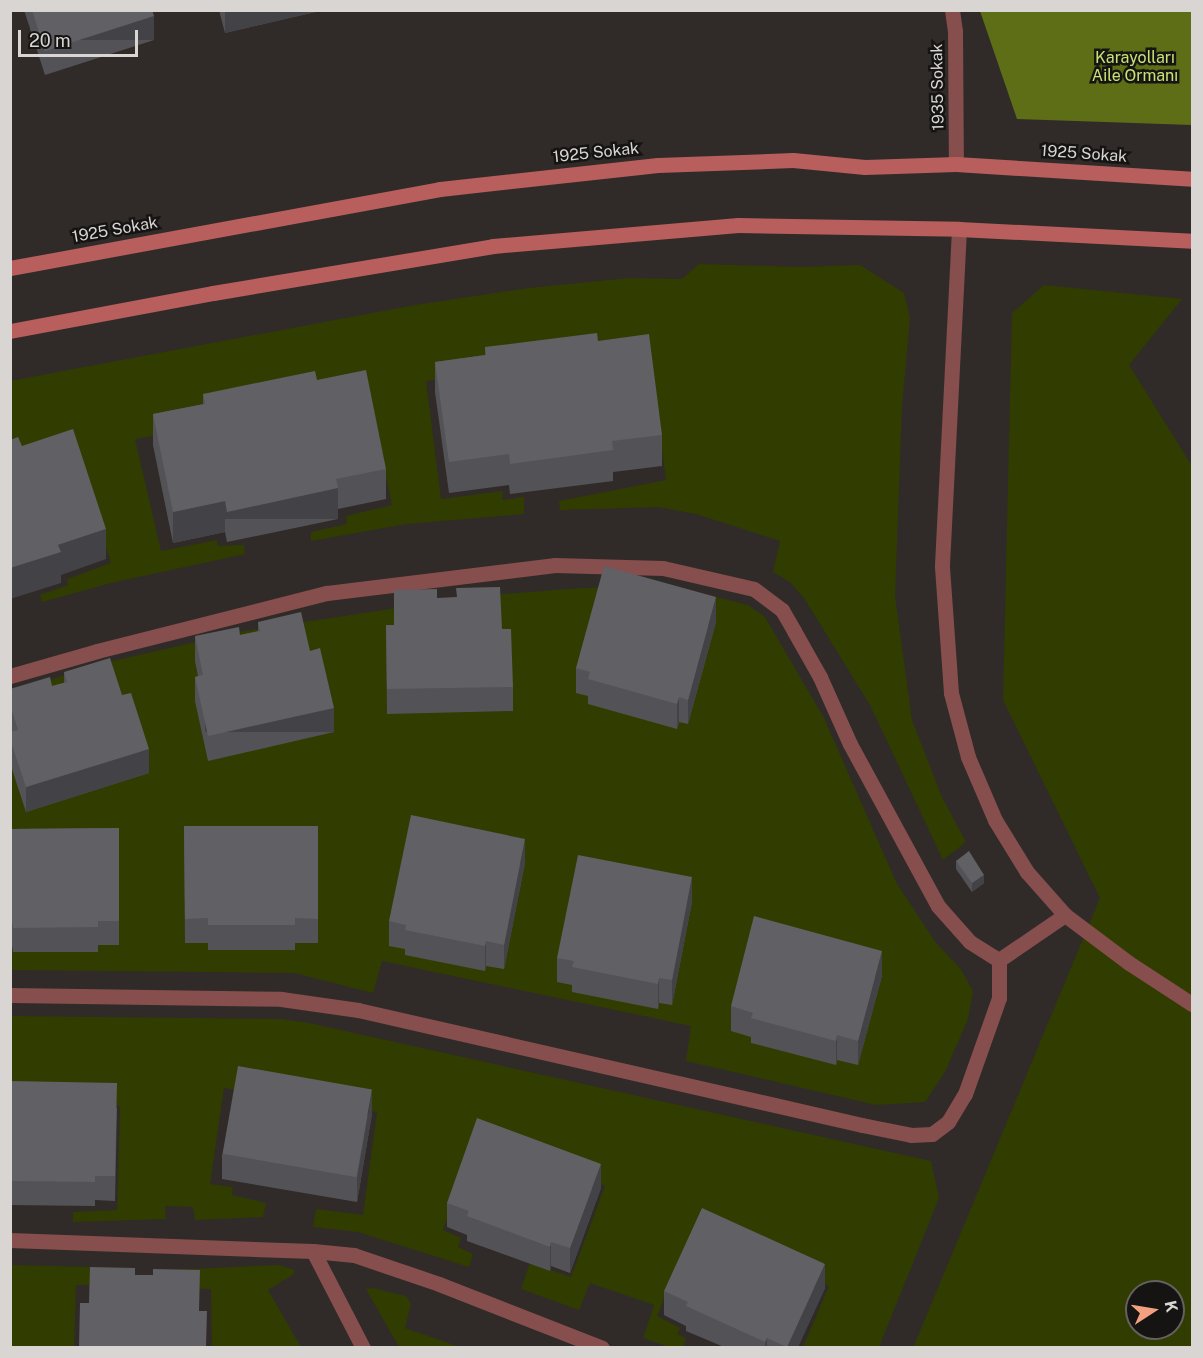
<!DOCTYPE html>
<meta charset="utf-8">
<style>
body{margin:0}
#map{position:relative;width:1203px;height:1358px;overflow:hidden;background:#302b28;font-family:"Public Sans",sans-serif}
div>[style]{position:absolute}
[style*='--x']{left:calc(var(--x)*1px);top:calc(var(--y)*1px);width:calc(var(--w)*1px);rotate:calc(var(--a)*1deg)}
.green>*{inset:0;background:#313c00}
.forest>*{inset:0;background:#5d6e17}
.minor>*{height:15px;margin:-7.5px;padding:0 7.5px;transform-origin:7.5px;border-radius:7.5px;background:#864e4c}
.tertiary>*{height:15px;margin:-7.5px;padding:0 7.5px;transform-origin:7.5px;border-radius:7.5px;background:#864e4c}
.secondary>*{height:15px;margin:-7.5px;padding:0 7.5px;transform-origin:7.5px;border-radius:7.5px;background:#b85e5d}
.wall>*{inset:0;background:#535357}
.shaded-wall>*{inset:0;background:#434347;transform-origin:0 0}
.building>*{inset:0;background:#606065;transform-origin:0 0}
span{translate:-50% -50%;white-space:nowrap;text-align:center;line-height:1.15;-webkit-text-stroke:5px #161413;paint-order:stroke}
.park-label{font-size:16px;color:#c8e374}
.street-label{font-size:16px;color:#d8d5d3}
.frame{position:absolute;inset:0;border:12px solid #d8d5d3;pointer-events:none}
.north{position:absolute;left:1125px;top:1280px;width:60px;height:60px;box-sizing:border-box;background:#161413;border:2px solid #646160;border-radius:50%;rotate:78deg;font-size:16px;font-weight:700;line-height:24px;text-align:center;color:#d8d5d3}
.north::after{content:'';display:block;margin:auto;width:21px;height:27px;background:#f2a07f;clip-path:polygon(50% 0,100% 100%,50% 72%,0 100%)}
.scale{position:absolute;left:18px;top:30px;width:120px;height:27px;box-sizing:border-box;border:3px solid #d8d5d3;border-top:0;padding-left:8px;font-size:18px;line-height:21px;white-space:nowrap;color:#d8d5d3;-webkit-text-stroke:4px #161413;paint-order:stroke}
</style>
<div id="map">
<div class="green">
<div style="clip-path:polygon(699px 264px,800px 267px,860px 265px,904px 293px,910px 318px,902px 407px,895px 596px,912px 720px,942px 797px,966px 842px,943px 860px,870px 705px,804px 598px,790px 582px,773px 572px,780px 541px,696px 514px,658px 507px,560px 510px,559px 501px,666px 480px,649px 351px,426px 381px,441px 499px,503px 491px,502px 500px,524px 497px,524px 514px,406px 524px,311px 541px,311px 532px,347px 524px,346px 516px,392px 505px,368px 391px,196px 429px,135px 439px,161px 551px,217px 540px,217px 546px,244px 545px,245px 554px,111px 583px,42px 602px,40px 595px,68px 585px,67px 579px,111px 563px,74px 452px,11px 464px,10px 381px,415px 305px,529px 288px,630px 278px,682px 279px)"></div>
<div style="clip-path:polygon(evenodd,1044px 285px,1182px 299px,1129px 365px,1192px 466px,1192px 1347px,913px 1348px,1100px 898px,1003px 700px,1012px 313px,1044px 285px,1137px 1292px,1173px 1292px,1173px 1328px,1137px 1328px,1137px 1292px)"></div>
<div style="clip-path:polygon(654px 586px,705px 594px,748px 605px,765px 617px,824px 718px,897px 884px,936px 943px,960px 968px,973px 991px,968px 1019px,945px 1072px,925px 1102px,876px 1105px,686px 1061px,691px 1026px,382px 961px,373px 993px,294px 973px,11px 970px,11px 692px,104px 663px,244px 631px,477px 596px,582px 588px)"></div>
<div style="clip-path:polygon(11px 1016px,282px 1019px,309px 1023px,931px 1161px,939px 1198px,879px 1347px,803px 1347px,829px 1286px,694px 1226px,657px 1316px,680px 1328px,677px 1334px,686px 1338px,683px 1347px,669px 1347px,643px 1338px,654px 1305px,590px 1283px,579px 1310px,521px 1289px,530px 1263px,571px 1277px,605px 1186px,476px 1137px,443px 1230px,461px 1238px,458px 1247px,473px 1254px,469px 1267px,358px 1232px,313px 1227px,316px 1209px,363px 1215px,377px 1112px,224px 1088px,210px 1184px,233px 1187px,232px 1195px,266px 1203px,263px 1217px,195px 1220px,193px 1207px,165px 1206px,166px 1219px,73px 1222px,73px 1212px,117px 1210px,120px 1106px,11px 1101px)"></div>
<div style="clip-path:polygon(11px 1265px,129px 1268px,131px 1285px,76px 1285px,74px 1347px,11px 1348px)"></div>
<div style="clip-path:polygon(279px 1265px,295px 1270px,294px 1274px,268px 1290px,301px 1347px,212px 1347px,211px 1289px,167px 1288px,167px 1270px)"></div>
<div style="clip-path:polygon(373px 1288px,406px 1296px,411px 1304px,405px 1328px,460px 1347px,399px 1347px,366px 1289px)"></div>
</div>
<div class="forest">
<div style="clip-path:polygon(980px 11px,1192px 11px,1192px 125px,1017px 119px)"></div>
</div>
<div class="minor">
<div style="--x:10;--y:676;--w:91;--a:-16"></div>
<div style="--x:97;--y:651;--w:237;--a:-14.2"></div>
<div style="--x:327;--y:593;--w:230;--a:-7"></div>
<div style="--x:555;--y:565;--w:108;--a:1.6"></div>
<div style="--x:663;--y:568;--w:93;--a:13"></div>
<div style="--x:754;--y:589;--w:35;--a:37"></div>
<div style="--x:782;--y:610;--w:24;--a:60"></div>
<div style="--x:794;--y:631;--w:53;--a:60.5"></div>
<div style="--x:820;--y:677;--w:73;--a:65.9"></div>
<div style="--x:850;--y:744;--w:184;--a:61.5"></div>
<div style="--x:938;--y:906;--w:48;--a:48.4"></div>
<div style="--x:970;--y:942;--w:34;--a:32"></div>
<div style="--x:999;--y:960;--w:80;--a:-34.3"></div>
<div style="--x:10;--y:995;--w:271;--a:0.8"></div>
<div style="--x:281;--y:999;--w:78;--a:8.1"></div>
<div style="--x:358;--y:1010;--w:517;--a:12.85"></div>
<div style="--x:862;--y:1125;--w:50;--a:11.5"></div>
<div style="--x:911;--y:1135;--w:21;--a:-3"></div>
<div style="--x:932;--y:1134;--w:20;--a:-37"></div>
<div style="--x:948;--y:1122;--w:33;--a:-59"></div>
<div style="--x:965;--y:1094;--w:102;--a:-70.5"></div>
<div style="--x:999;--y:998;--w:38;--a:-90"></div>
<div style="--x:10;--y:1240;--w:303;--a:2.1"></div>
<div style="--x:313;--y:1251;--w:41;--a:5.6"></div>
<div style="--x:354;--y:1255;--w:90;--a:18.8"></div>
<div style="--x:439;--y:1284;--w:175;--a:21.4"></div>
<div style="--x:313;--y:1251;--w:109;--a:62.7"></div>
</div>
<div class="tertiary">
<div style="--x:952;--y:10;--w:21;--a:82"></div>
<div style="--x:955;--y:31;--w:133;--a:89.6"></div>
<div style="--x:959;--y:229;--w:338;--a:92.9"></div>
<div style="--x:942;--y:567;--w:126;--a:85.9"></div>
<div style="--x:951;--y:693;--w:66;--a:75.1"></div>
<div style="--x:968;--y:757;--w:69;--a:66.8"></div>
<div style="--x:995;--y:820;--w:61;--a:58.4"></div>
<div style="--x:1027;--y:872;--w:57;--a:48.5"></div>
<div style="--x:1065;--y:915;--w:80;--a:36.9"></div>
<div style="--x:1129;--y:963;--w:75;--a:33.1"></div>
</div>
<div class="secondary">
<div style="--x:10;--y:268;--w:437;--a:-10.4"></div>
<div style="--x:440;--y:189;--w:219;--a:-6.3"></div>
<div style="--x:658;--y:165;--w:135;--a:-2.1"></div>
<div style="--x:793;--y:160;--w:72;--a:5.6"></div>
<div style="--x:865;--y:167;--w:91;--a:-1.9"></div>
<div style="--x:956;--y:164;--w:236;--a:3.6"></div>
<div style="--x:10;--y:331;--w:207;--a:-10.6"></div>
<div style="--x:213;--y:293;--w:284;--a:-9.5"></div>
<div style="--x:493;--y:246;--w:246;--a:-4.9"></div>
<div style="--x:738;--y:225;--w:221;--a:1"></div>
<div style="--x:959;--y:229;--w:233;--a:2.9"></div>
</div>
<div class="wall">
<div style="clip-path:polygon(24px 10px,152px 10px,154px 40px,45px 75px)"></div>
<div style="clip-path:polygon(219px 10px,324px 10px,225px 33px)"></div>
<div style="clip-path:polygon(598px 341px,662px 435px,662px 466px,613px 472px,613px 481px,510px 494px,509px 485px,449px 493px,435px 392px,435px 362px,485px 355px,485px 347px)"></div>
<div style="clip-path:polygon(317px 380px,386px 469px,386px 499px,338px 509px,338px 519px,227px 542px,225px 532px,173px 543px,153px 445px,153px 414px,203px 404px,203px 394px)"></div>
<div style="clip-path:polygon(394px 590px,437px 598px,502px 629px,513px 687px,513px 711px,387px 714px,386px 625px,394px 625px)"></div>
<div style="clip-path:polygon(258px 622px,310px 651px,334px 732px,208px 761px,195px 701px,195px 677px,198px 676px,195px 661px,195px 636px,240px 635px,258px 631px)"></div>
<div style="clip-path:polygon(716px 622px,688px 724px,679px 722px,677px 729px,588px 704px,588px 696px,576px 693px,576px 668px)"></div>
<div style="clip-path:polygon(64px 672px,122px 695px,149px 773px,26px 812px,10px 763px,10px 732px,12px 732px,10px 728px,10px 689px,52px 686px,64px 683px)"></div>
<div style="clip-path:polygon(184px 826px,318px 826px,318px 943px,295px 943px,295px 950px,208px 950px,208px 943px,185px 943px)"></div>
<div style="clip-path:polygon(119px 828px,119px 945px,98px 945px,98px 952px,13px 952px,12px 946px,10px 946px,10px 829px)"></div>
<div style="clip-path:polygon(956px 861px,984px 883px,972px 892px,956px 869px)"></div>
<div style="clip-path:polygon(525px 863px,504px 969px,486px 966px,485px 971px,405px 955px,405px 949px,389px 946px,389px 921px)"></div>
<div style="clip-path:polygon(692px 902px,672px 1005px,659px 1003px,658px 1009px,572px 992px,572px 985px,557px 982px,557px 958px)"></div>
<div style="clip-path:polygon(882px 976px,858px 1065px,837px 1060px,836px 1065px,751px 1043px,751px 1037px,731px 1031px,731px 1006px)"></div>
<div style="clip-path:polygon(10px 1081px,117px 1108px,115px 1201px,95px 1200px,95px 1206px,10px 1205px)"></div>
<div style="clip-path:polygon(372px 1114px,357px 1202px,222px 1179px,222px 1154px)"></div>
<div style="clip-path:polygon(601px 1188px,570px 1273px,551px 1266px,550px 1271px,467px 1241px,467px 1235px,447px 1227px,447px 1203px)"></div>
<div style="clip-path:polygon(825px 1288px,798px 1347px,724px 1347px,686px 1331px,686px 1326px,664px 1315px,664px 1291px)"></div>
</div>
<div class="shaded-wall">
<div style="clip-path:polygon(225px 10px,324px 10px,225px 33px)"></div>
<div style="left:154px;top:16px;width:24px;height:114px;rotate:90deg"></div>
<div style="left:338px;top:488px;width:31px;height:114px;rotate:90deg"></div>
<div style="clip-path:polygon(225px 501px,225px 532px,173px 543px,173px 512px)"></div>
<div style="clip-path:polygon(106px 529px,106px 559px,61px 575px,61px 583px,10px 599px,10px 568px,58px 545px)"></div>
<div style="clip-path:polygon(716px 597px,716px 622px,688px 724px,688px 700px)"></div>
<div style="clip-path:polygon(679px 697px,679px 722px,677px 729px,677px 704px)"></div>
<div style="left:334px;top:708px;width:24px;height:129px;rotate:90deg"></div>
<div style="clip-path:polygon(149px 749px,149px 773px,26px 812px,26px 787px)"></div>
<div style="clip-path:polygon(525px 839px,525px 863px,504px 969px,504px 945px)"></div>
<div style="clip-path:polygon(984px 875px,984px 883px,972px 892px,972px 883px)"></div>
<div style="clip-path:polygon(692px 877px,692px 902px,672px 1005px,672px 980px)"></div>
<div style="clip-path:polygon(486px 941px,486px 966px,485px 971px,485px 946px)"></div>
<div style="clip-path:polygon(882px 951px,882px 976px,858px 1065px,858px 1041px)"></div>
<div style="clip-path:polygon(659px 978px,659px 1003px,658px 1009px,658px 984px)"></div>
<div style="clip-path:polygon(837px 1035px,837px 1060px,836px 1065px,836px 1041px)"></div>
<div style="clip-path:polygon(372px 1090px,372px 1114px,357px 1202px,357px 1178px)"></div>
<div style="clip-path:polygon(601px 1164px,601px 1188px,570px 1273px,570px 1248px)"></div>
<div style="clip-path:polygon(551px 1242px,551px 1266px,550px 1271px,550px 1247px)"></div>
<div style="clip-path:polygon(825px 1264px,825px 1288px,798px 1347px,787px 1347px)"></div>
<div style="clip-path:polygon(767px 1338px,767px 1347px,765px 1347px,765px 1342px)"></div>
</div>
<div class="building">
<div style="clip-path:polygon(32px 10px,152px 10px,154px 16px,45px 51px)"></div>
<div style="clip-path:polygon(597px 333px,598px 341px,649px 334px,662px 435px,612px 441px,613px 450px,510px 464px,509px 454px,449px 462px,435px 362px,486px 355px,485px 347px)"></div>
<div style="clip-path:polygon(366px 370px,386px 469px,336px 479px,338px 488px,227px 512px,225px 501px,173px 512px,153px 414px,205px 404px,203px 394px,315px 371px,317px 380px)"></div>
<div style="clip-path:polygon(73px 429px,106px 529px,58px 545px,61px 552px,10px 568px,10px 440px,18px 437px,22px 446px)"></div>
<div style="clip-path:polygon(604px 566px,716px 597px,688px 700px,679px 697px,677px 704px,588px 679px,590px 672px,576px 668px)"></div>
<div style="clip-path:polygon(500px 587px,502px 629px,511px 629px,513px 687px,387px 689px,386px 625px,394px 625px,394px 590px,437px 589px,437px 598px,457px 597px,456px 588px)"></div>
<div style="clip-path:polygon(301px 612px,310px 651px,320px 648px,334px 708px,208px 736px,195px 677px,203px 675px,195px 636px,239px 627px,240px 635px,260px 631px,258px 622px)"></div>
<div style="clip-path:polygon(110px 658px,122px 695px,131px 693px,149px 749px,26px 787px,10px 739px,10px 732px,18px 730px,10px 704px,10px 689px,50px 677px,52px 686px,67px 682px,64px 672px)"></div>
<div style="clip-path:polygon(411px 815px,525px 839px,504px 945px,486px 941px,485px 946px,405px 930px,406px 925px,389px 921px)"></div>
<div style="clip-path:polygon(184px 826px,318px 826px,318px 919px,295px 918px,295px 925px,208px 925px,208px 918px,185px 919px)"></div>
<div style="clip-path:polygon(119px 828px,119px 921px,98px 921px,98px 927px,13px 928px,12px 922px,10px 922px,10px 829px)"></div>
<div style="clip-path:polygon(969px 851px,984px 875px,972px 883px,956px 861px)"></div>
<div style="clip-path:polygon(578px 855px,692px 877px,672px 980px,659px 978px,658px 984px,572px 967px,574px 961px,557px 958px)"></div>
<div style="clip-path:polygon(754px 916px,882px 951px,858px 1041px,837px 1035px,836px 1041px,751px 1018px,753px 1013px,731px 1006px)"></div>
<div style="left:238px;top:1066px;width:136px;height:89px;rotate:10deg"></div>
<div style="clip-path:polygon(10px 1081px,117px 1083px,115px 1176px,95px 1176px,95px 1182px,10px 1181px)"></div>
<div style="clip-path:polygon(477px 1118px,601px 1164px,570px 1248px,551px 1242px,550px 1247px,467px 1216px,469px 1211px,447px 1203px)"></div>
<div style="clip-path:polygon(702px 1208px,825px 1264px,787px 1347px,767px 1338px,765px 1342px,686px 1306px,688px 1302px,664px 1291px)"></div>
<div style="clip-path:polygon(90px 1267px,135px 1268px,135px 1275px,153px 1275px,153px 1269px,200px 1270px,199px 1311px,207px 1311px,206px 1347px,79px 1347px,80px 1303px,89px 1303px)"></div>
</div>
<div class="park-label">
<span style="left:1135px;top:67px">Karayolları<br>Aile Ormanı</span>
</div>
<div class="street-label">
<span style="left:938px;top:87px;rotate:-91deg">1935 Sokak</span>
<span style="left:596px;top:153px;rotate:-6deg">1925 Sokak</span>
<span style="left:1084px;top:154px;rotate:4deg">1925 Sokak</span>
<span style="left:115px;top:230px;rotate:-10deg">1925 Sokak</span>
</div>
<div class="frame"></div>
<div class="north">K</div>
<div class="scale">20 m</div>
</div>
